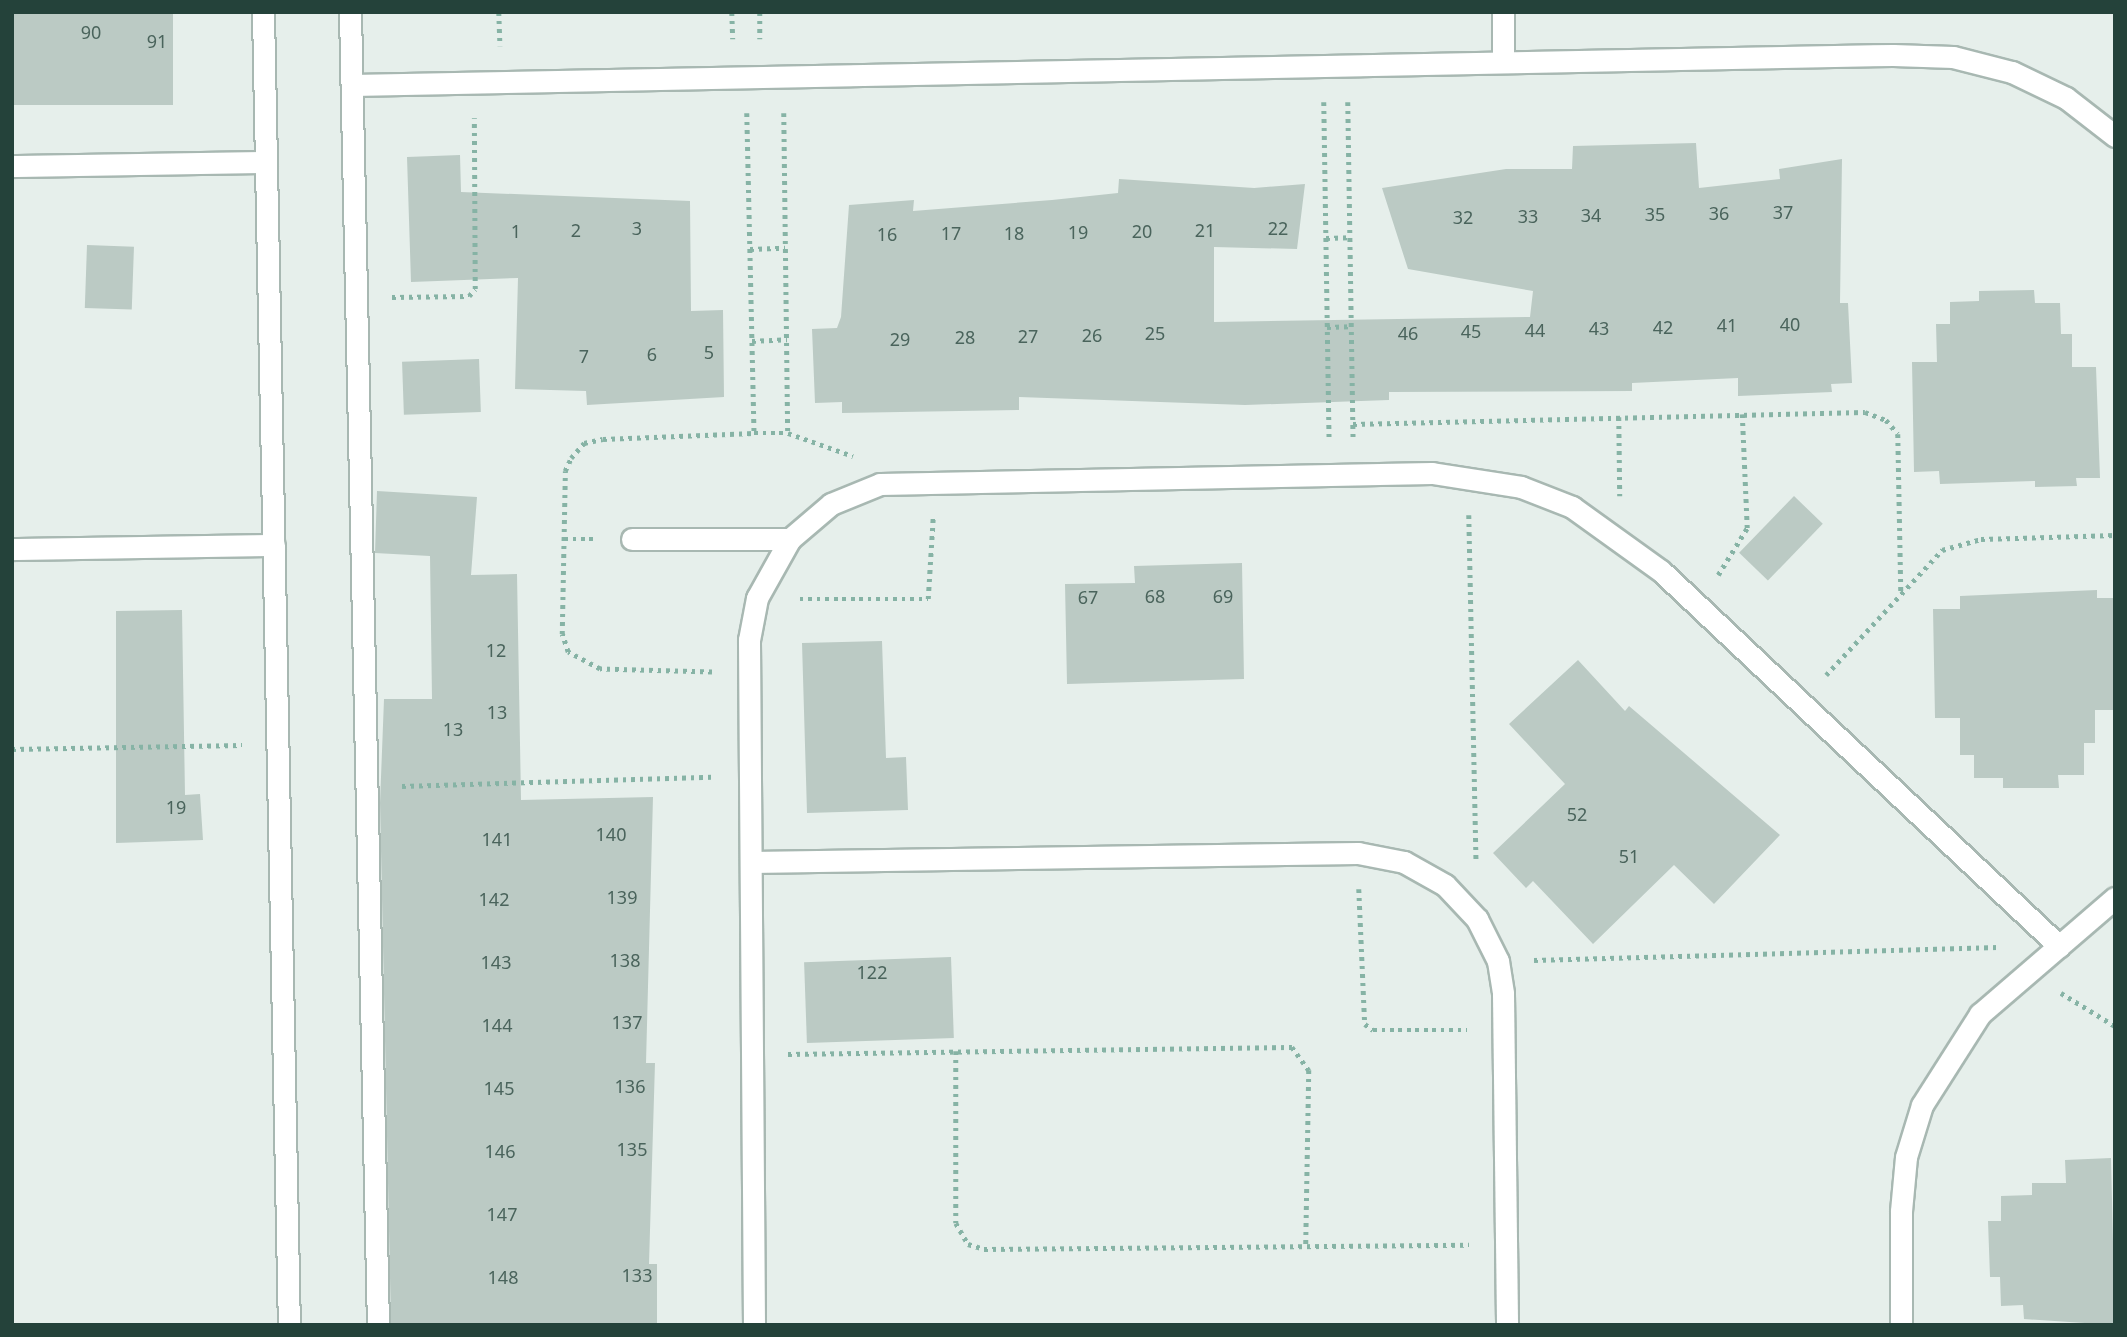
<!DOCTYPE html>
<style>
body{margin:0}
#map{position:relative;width:2127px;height:1337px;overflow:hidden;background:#e6efeb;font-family:"Noto Sans",sans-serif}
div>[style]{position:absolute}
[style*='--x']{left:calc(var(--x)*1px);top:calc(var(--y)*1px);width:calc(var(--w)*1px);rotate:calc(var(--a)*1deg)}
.building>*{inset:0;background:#bbcac4;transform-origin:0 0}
.path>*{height:4.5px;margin-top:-2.25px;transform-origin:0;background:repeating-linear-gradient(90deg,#86b3a5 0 3.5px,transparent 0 8.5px)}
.roads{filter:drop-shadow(2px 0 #a8b8b2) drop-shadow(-2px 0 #a8b8b2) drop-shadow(0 2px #a8b8b2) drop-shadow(0 -2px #a8b8b2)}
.service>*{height:21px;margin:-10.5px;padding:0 10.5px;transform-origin:10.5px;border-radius:10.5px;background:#fff}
.minor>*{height:21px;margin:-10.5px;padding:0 10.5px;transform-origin:10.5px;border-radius:10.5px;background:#fff}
span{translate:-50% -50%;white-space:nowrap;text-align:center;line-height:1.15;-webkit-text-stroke:5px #f7fbf9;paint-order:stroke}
.number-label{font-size:18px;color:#4a645c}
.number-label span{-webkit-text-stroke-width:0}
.frame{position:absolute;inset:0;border:14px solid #24423a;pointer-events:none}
</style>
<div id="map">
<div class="building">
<div style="left:12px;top:12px;width:161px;height:93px"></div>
<div style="clip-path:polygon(1696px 143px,1699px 188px,1780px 179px,1779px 169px,1842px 159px,1840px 303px,1848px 303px,1852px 383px,1831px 384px,1832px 392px,1738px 396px,1738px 378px,1632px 383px,1632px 391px,1389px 392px,1389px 400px,1245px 405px,1019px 397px,1019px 410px,842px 413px,842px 402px,815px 403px,812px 329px,837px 328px,841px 317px,849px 205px,914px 200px,913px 211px,1052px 200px,1118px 193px,1119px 179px,1254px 188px,1305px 184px,1297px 249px,1214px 247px,1214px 322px,1530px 317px,1533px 291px,1408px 269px,1382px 188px,1506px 169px,1572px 169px,1573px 146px)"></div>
<div style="clip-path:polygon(460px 155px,461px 192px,690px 201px,691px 311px,723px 310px,724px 397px,587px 405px,586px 391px,515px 389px,518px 278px,411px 282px,407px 157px)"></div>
<div style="left:87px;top:245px;width:47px;height:63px;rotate:2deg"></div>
<div style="clip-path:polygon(2034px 290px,2035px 303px,2060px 303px,2061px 334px,2072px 334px,2072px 367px,2096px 367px,2100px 478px,2076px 478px,2077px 486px,2035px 487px,2035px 481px,1940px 484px,1939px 471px,1914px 472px,1912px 362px,1937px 362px,1936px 324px,1950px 324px,1950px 302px,1979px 301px,1979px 291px)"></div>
<div style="left:479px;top:359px;width:53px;height:77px;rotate:88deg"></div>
<div style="clip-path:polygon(377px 491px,477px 497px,471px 575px,517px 574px,521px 800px,653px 797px,646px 1063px,655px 1063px,649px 1264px,657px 1264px,657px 1323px,391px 1325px,380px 803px,384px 699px,432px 699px,430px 556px,375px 553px)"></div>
<div style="left:1794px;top:496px;width:40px;height:79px;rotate:44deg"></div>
<div style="clip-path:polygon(1242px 563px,1244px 679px,1067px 684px,1065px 584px,1135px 583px,1134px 566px)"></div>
<div style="clip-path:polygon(2097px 590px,2097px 598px,2115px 598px,2115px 710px,2095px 710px,2095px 743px,2084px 743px,2084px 775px,2058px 775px,2059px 788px,2003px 788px,2003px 778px,1974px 778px,1974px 755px,1960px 755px,1960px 718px,1935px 718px,1933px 609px,1960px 609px,1960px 596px)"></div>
<div style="clip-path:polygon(182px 610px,185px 795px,200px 794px,203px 840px,116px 843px,116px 611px)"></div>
<div style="clip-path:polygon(882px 641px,886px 758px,906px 757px,908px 810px,807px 813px,802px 643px)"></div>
<div style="clip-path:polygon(1578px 660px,1625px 711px,1629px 706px,1780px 835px,1714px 904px,1674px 865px,1593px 944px,1533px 881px,1526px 888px,1493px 853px,1565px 784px,1509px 724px)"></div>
<div style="left:951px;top:957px;width:81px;height:147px;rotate:88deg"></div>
<div style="clip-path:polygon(2111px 1158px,2115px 1325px,2024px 1319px,2023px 1305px,2001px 1306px,2000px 1277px,1990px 1277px,1988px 1221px,2001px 1221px,2001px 1196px,2032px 1195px,2032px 1183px,2066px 1183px,2065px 1160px)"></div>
</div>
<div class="path">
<div style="--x:499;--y:12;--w:34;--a:88"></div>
<div style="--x:732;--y:12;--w:27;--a:88"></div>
<div style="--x:760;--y:12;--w:27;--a:90"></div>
<div style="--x:1324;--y:102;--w:337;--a:89.1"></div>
<div style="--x:1348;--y:102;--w:337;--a:89.1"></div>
<div style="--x:747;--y:113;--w:320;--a:88.7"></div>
<div style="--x:784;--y:113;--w:320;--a:89.3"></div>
<div style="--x:1326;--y:238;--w:24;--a:-2"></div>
<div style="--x:750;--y:249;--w:35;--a:-2"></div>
<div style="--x:392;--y:297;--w:77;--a:-0.7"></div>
<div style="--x:469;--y:296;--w:9;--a:-49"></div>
<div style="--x:475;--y:289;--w:171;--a:-90.3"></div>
<div style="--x:1327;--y:327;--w:24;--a:-2"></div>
<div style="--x:752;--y:341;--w:35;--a:-3"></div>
<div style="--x:1619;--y:417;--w:79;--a:89.3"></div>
<div style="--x:1353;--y:424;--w:512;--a:-1.34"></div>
<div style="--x:1865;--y:412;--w:22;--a:21"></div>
<div style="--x:1886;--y:420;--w:18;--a:49"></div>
<div style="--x:1898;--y:434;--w:159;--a:88.9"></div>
<div style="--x:1469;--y:515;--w:348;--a:88.8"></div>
<div style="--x:564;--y:539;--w:34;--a:0"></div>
<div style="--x:1718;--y:575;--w:55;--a:-58.3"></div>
<div style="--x:1747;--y:528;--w:114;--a:-92.5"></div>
<div style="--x:800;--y:599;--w:128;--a:0"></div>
<div style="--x:928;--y:599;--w:81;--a:-86.5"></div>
<div style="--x:712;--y:672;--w:112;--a:-178.5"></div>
<div style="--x:600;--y:669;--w:36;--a:-152"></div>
<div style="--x:568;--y:652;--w:19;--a:-108"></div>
<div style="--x:562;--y:634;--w:163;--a:-88.9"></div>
<div style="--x:565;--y:471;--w:14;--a:-65"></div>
<div style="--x:571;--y:458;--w:20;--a:-49"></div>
<div style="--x:584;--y:443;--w:19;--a:-12"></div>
<div style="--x:603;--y:439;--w:151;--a:-2.3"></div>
<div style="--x:754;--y:433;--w:34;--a:0"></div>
<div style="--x:788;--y:433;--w:69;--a:19.5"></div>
<div style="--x:1826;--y:675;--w:171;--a:-47.1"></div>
<div style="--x:1942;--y:550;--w:41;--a:-15.8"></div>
<div style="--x:1981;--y:539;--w:134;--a:-1.7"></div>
<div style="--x:12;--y:749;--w:230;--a:-1"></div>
<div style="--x:402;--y:786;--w:310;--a:-1.7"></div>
<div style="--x:1359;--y:889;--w:135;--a:87.5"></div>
<div style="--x:1365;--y:1024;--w:10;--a:37"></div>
<div style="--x:1373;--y:1030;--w:94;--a:0"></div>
<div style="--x:1534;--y:960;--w:464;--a:-1.6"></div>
<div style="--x:2061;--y:993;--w:63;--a:31.4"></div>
<div style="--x:956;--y:1051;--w:172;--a:90"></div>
<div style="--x:956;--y:1223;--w:24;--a:60"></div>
<div style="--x:968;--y:1244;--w:17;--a:17"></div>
<div style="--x:984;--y:1249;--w:485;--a:-0.5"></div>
<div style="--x:788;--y:1054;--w:504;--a:-0.8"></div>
<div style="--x:1292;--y:1047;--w:29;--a:54"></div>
<div style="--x:1309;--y:1070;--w:177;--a:91"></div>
</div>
<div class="roads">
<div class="service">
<div style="--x:632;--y:539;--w:158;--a:0"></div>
</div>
<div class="minor">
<div style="--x:263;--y:12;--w:1313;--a:88.87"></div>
<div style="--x:350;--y:12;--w:1313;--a:88.78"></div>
<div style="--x:1503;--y:12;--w:50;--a:90"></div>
<div style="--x:352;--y:85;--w:1541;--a:-1.12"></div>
<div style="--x:1893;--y:55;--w:60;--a:1.9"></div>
<div style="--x:1953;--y:57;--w:61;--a:14.3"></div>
<div style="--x:2012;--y:72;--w:60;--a:25.7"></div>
<div style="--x:2066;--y:98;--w:62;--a:37.8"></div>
<div style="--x:12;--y:166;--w:254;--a:-0.9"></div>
<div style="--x:12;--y:549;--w:262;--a:-0.9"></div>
<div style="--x:751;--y:862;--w:607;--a:-0.85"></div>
<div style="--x:1358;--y:853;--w:47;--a:11.1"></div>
<div style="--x:1404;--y:862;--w:47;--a:29.3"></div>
<div style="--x:1445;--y:885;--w:47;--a:46.7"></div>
<div style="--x:1477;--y:919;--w:47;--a:63.4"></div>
<div style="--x:1498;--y:961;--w:33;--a:81"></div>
<div style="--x:1503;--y:994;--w:331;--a:89.3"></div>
<div style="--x:754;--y:1325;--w:685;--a:-90.42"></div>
<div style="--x:749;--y:640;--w:43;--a:-79.2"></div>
<div style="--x:757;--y:598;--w:68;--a:-60.8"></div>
<div style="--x:790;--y:539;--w:54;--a:-40.5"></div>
<div style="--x:831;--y:504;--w:53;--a:-22.2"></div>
<div style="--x:880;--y:484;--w:552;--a:-1.14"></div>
<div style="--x:1432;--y:473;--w:90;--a:8.9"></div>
<div style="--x:1521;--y:487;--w:55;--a:21.4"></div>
<div style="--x:1572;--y:507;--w:110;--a:35.7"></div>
<div style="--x:1661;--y:571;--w:547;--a:43.3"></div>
<div style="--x:1901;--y:1325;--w:114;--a:-90"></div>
<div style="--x:1901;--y:1211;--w:54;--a:-84.7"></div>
<div style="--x:1906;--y:1157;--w:54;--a:-72.9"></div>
<div style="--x:1922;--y:1105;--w:108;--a:-57.5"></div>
<div style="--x:1980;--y:1014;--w:178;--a:-40.7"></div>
</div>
</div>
<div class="number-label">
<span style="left:91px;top:32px">90</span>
<span style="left:157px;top:41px">91</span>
<span style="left:1783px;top:212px">37</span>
<span style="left:1719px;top:213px">36</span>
<span style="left:1655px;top:214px">35</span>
<span style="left:1591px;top:215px">34</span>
<span style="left:1528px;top:216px">33</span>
<span style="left:1463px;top:217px">32</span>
<span style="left:637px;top:228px">3</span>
<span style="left:1278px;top:228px">22</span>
<span style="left:576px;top:230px">2</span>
<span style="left:1205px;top:230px">21</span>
<span style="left:516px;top:231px">1</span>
<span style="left:1142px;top:231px">20</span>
<span style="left:1078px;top:232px">19</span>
<span style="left:951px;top:233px">17</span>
<span style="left:1014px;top:233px">18</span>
<span style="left:887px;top:234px">16</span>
<span style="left:1790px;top:324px">40</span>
<span style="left:1727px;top:325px">41</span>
<span style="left:1663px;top:327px">42</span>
<span style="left:1599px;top:328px">43</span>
<span style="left:1535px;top:330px">44</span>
<span style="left:1471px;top:331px">45</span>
<span style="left:1155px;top:333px">25</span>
<span style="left:1408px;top:333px">46</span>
<span style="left:1092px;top:335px">26</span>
<span style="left:1028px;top:336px">27</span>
<span style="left:965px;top:337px">28</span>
<span style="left:900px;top:339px">29</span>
<span style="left:709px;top:352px">5</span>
<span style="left:652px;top:354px">6</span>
<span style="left:584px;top:356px">7</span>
<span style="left:1155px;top:596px">68</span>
<span style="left:1223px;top:596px">69</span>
<span style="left:1088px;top:597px">67</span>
<span style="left:496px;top:650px">12</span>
<span style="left:497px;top:712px">13</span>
<span style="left:453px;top:729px">13</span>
<span style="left:176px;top:807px">19</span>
<span style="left:1577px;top:814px">52</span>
<span style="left:611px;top:834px">140</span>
<span style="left:497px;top:839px">141</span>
<span style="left:1629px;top:856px">51</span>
<span style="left:622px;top:897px">139</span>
<span style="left:494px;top:899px">142</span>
<span style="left:625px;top:960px">138</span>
<span style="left:496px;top:962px">143</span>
<span style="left:872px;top:972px">122</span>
<span style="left:627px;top:1022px">137</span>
<span style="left:497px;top:1025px">144</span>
<span style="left:630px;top:1086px">136</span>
<span style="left:499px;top:1088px">145</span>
<span style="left:632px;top:1149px">135</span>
<span style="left:500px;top:1151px">146</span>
<span style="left:502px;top:1214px">147</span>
<span style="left:637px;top:1275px">133</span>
<span style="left:503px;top:1277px">148</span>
</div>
<div class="frame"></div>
</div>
